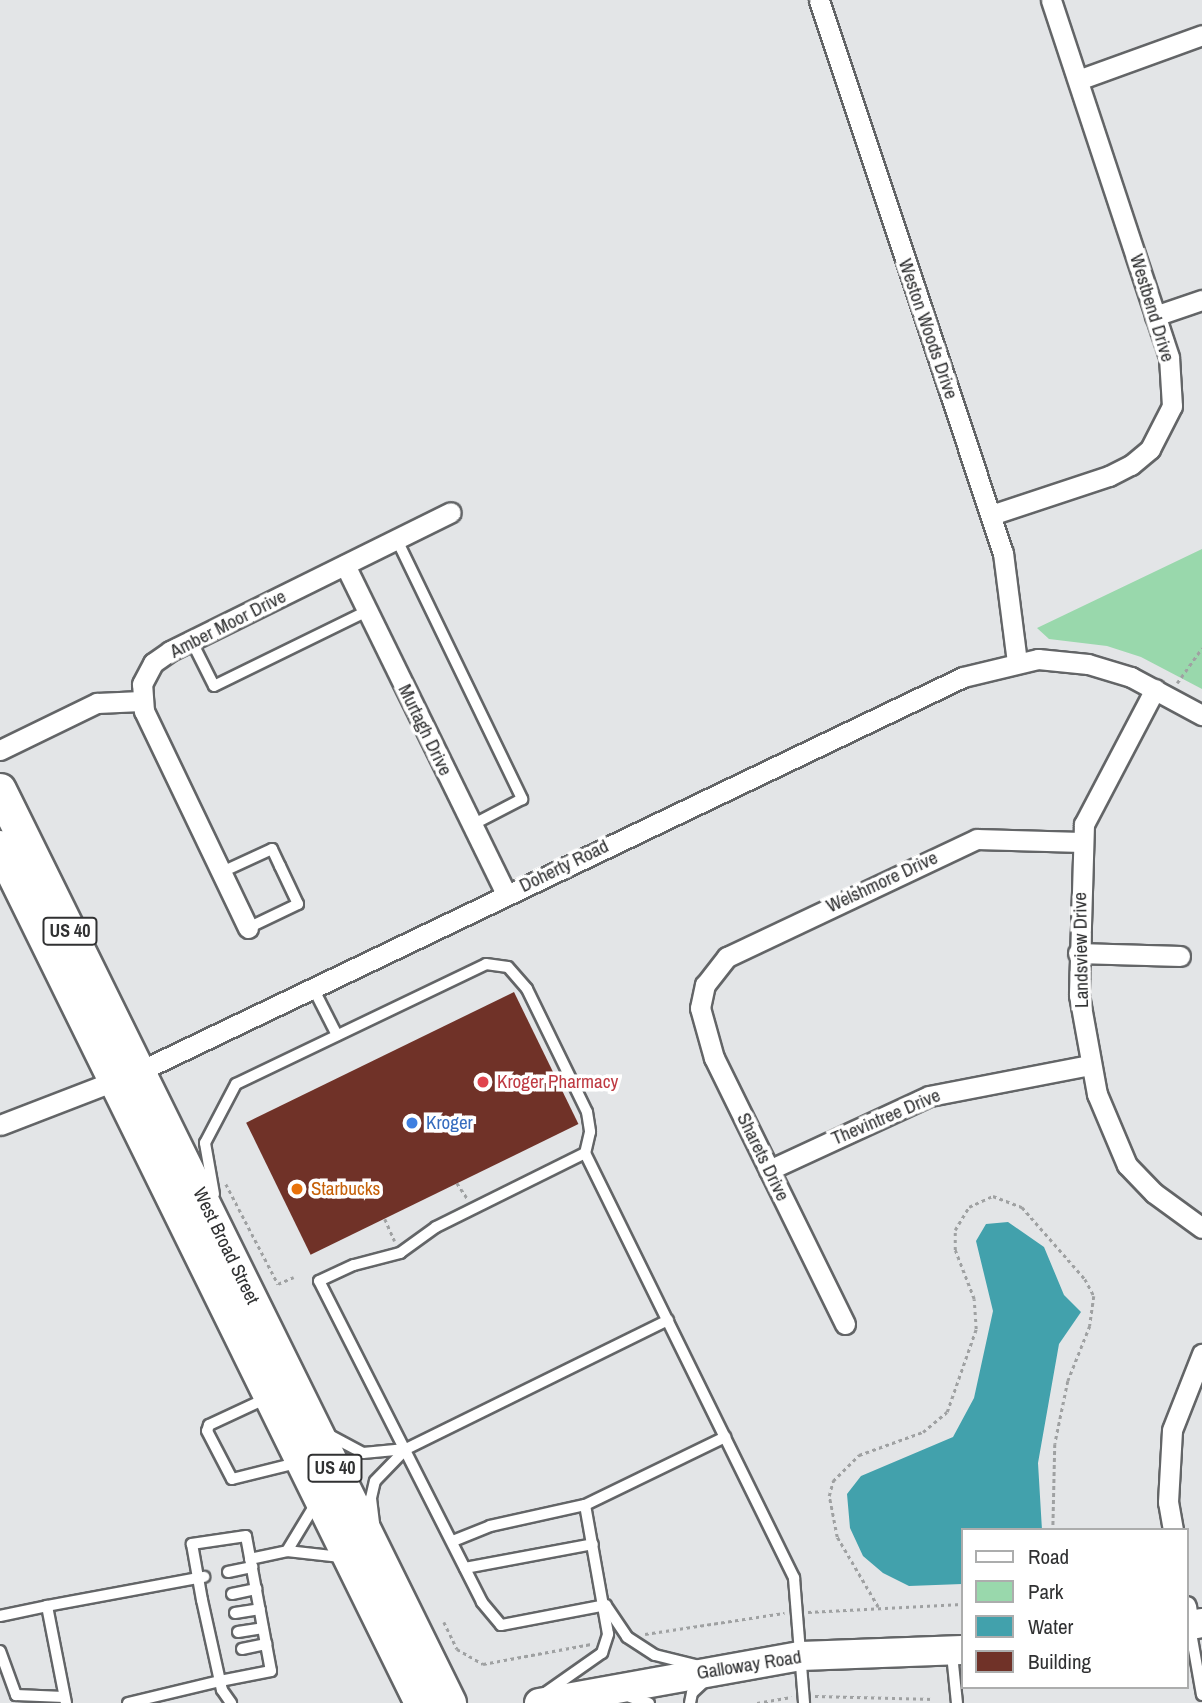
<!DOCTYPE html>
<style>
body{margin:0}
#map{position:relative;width:1202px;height:1703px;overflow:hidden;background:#e3e5e7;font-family:"Archivo Narrow",sans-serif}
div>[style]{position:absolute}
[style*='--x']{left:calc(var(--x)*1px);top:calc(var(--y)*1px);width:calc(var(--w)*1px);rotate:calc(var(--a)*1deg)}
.green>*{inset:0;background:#99d8ac}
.water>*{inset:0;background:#42a1ac}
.building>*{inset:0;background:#703228;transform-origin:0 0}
.path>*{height:2.5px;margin-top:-1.25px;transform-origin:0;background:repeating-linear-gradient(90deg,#9fa1a2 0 3.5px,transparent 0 7px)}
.roads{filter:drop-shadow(2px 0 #636567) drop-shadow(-2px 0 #636567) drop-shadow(0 2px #636567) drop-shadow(0 -2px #636567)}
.lane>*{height:10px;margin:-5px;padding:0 5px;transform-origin:5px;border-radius:5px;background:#fff}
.street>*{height:19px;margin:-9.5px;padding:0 9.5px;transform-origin:9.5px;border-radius:9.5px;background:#fff}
.secondary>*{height:28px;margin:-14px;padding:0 14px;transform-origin:14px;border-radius:14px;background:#fff}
.primary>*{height:32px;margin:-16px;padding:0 16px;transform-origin:16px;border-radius:16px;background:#fff}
.dots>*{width:19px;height:19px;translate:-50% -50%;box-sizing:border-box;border:4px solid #fff;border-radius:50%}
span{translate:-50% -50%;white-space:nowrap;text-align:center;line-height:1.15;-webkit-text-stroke:7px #fff;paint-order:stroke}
.shield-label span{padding:2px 5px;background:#fff;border:2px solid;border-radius:5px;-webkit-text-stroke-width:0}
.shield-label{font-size:18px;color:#303132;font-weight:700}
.street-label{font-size:19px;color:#303132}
.health-label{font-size:19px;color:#be3a42}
.left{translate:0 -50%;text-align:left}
.shop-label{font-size:19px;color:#366cbe}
.food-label{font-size:19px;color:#c56008}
.legend{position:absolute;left:961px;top:1528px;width:228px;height:161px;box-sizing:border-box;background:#fff;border:2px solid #acadad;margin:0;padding:9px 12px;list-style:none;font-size:21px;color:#303132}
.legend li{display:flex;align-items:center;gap:14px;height:35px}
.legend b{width:35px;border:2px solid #acadad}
</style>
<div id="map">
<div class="green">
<div style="clip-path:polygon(1202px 549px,1202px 689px,1141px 657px,1107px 646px,1049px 639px,1037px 628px)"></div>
</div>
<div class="water">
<div style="clip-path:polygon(1008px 1222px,1044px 1247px,1064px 1295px,1081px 1312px,1059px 1344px,1038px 1463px,1042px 1530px,962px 1530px,962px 1584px,909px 1586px,883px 1573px,863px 1556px,850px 1528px,847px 1494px,861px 1476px,953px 1437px,974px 1398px,993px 1311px,976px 1241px,986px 1224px)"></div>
</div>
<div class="building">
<div style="left:514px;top:992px;width:147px;height:298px;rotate:64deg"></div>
</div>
<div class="path">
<div style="--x:1177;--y:683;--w:43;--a:-54.5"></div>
<div style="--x:457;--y:1183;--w:18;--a:56"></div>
<div style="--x:226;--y:1184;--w:113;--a:62.5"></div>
<div style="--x:278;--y:1284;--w:17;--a:-24"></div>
<div style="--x:385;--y:1219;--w:24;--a:66"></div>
<div style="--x:878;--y:1607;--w:81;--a:-120.4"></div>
<div style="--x:837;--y:1537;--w:42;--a:-101"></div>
<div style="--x:829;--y:1496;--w:16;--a:-75"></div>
<div style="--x:833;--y:1481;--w:37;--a:-45"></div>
<div style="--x:859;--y:1455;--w:68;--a:-19.8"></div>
<div style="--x:923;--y:1432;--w:31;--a:-40"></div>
<div style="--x:947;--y:1412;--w:88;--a:-70.7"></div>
<div style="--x:976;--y:1329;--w:30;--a:-94"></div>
<div style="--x:974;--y:1299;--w:53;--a:-111.2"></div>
<div style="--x:955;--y:1250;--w:20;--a:-90"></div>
<div style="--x:955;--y:1230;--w:27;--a:-59"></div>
<div style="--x:969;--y:1207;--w:26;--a:-25"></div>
<div style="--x:993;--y:1196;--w:31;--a:21"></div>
<div style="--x:1022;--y:1207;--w:96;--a:48.8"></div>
<div style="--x:1085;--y:1279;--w:19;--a:62"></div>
<div style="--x:1094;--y:1296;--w:30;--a:98"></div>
<div style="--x:1090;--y:1326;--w:59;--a:111.8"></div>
<div style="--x:1068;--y:1381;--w:64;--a:101.7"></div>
<div style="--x:1055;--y:1444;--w:86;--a:91.3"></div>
<div style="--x:808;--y:1612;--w:154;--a:-3"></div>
<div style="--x:444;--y:1622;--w:30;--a:64"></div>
<div style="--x:457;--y:1649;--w:30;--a:30"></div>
<div style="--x:483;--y:1664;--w:110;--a:-10.5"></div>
<div style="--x:645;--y:1634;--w:141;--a:-8.6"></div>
<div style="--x:815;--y:1696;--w:119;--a:1.4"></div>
<div style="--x:757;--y:1703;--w:35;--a:-10"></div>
</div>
<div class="roads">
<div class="lane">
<div style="--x:397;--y:540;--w:288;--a:64.2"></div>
<div style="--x:522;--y:799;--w:56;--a:152.5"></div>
<div style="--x:191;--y:640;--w:51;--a:63.4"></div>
<div style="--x:214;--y:686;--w:170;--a:-26.1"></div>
<div style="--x:222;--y:872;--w:55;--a:-24.7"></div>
<div style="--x:272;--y:849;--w:19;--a:65"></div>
<div style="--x:280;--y:866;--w:42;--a:64.7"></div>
<div style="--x:298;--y:904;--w:55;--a:154.4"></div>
<div style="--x:312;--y:986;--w:55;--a:63"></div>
<div style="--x:214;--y:1194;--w:52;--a:-100"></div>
<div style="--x:205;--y:1143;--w:67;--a:-62.3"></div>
<div style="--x:236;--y:1084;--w:277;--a:-25.6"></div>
<div style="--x:486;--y:964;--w:22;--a:8"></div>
<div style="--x:508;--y:967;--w:29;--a:49"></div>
<div style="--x:527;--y:989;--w:137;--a:64"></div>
<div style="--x:587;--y:1112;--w:20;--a:81"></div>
<div style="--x:590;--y:1132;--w:22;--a:103"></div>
<div style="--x:267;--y:1398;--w:64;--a:155"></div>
<div style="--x:209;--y:1425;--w:6;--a:108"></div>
<div style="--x:207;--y:1431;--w:54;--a:62.5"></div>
<div style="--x:232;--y:1479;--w:66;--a:-14"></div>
<div style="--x:331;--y:1436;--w:36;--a:28"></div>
<div style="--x:363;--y:1453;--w:43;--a:-5.3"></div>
<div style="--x:406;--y:1449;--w:292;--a:-26.2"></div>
<div style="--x:316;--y:1503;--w:56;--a:121.1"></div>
<div style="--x:287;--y:1551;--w:54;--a:6.3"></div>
<div style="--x:374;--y:1523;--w:25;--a:-97"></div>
<div style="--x:371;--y:1498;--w:17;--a:-77"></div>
<div style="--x:375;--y:1481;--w:43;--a:-45.9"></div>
<div style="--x:453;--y:1541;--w:40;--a:-22"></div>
<div style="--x:490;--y:1526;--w:97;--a:-12.5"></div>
<div style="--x:585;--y:1505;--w:156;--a:-25.9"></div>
<div style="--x:250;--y:1559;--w:38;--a:-12"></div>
<div style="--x:465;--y:1568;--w:130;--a:-10.6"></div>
<div style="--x:228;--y:1572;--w:25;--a:-12"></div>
<div style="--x:232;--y:1594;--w:25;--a:-12"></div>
<div style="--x:606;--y:1605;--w:107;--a:169.2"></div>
<div style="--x:501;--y:1625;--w:30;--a:-130"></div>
<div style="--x:482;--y:1602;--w:360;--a:-116.9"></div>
<div style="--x:319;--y:1281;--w:38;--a:-25"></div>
<div style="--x:354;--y:1265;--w:48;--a:-14.6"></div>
<div style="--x:400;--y:1253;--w:44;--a:-35.8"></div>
<div style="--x:436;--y:1227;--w:166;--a:-26.4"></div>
<div style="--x:585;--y:1153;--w:474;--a:63.8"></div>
<div style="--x:794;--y:1578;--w:125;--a:85.4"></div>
<div style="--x:607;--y:1607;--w:36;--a:56"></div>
<div style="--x:627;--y:1637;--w:33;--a:33"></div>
<div style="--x:655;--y:1655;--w:45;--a:14"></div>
<div style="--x:235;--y:1613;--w:25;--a:-9"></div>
<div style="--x:0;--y:1616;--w:48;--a:-12"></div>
<div style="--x:1190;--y:1627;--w:69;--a:80"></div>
<div style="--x:238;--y:1632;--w:25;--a:-9"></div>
<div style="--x:242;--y:1649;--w:25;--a:-12"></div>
<div style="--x:0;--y:1651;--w:47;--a:70"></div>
<div style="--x:16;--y:1695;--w:48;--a:2.4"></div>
<div style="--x:952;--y:1654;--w:49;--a:84.2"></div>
<div style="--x:545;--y:1693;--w:70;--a:-35.1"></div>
<div style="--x:602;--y:1653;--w:20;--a:-72"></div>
<div style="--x:608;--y:1634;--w:131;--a:-100.1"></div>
<div style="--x:630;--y:1697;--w:20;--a:18"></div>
<div style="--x:66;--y:1703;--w:99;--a:-101.1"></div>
<div style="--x:47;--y:1606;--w:160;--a:-10.5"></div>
<div style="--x:128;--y:1703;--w:95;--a:-13.4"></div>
<div style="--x:220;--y:1681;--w:52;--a:-11.1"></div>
<div style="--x:271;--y:1671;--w:137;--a:-100.5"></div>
<div style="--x:246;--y:1536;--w:55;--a:171.6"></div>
<div style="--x:192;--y:1544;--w:57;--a:79.9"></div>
<div style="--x:202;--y:1600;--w:92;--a:77.5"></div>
<div style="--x:222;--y:1690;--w:16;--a:55"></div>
<div style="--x:690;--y:1703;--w:10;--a:-79"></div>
<div style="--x:692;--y:1693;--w:19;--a:-43"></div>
</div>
<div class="street">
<div style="--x:819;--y:0;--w:583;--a:71.6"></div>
<div style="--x:1003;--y:553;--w:110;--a:82.7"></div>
<div style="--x:1078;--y:80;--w:132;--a:-19.9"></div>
<div style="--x:1155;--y:316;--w:50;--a:-18.8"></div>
<div style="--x:991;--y:515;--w:124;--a:-18.3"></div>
<div style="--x:1109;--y:476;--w:25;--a:-27"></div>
<div style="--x:1131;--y:465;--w:25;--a:-40"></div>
<div style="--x:1150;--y:449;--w:48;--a:-62.9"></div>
<div style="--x:1172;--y:406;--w:49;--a:-93.5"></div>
<div style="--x:1169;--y:357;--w:376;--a:-108.3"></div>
<div style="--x:345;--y:565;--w:366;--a:63.9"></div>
<div style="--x:1155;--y:689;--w:153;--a:117.7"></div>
<div style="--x:1084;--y:824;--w:171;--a:91.7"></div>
<div style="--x:1079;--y:995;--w:101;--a:79.7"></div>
<div style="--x:1097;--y:1094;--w:77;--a:67.1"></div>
<div style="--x:1127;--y:1165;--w:39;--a:46"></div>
<div style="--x:1154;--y:1193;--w:59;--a:36.1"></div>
<div style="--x:0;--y:750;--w:108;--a:-25.9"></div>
<div style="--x:97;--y:703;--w:44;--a:-2.6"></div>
<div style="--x:248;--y:928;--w:241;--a:-115.6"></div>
<div style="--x:144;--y:711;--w:27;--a:-94"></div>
<div style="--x:142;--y:684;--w:24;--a:-62"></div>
<div style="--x:153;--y:663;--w:21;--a:-35"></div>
<div style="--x:170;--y:651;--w:313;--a:-26.3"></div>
<div style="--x:1078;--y:953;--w:102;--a:1.7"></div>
<div style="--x:0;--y:1125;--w:150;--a:-21.1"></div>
<div style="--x:140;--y:1071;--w:912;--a:-25.58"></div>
<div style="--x:963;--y:677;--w:77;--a:-13.5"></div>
<div style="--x:1038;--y:659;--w:50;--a:5.7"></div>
<div style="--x:1088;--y:664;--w:45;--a:16.8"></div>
<div style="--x:1131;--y:677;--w:81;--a:28.2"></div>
<div style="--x:769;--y:1170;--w:176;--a:-24.8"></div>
<div style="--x:929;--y:1096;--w:164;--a:-10.9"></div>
<div style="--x:845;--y:1324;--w:297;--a:-116.2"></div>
<div style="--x:714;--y:1058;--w:52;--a:-105.6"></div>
<div style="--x:700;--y:1008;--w:24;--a:-78"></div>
<div style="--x:705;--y:985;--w:36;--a:-52"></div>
<div style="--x:727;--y:957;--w:276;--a:-25.3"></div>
<div style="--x:977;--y:839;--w:104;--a:1.7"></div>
<div style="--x:1173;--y:1530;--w:28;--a:-100"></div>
<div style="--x:1168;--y:1502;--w:72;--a:-86.8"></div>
<div style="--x:1172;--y:1430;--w:82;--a:-68.5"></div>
<div style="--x:1186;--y:1606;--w:19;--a:81"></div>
</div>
<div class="secondary">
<div style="--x:1186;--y:1626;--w:16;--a:-11"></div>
<div style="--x:539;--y:1703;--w:266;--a:-10.2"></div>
<div style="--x:801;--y:1656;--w:161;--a:-2.1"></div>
</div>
<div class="primary">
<div style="--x:0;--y:790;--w:1018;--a:63.76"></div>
<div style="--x:0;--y:847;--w:954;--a:63.81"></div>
</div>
</div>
<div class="dots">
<div style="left:483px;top:1082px;background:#e0444e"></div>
<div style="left:412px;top:1123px;background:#3f7fe0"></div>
<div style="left:297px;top:1189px;background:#e8710a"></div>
</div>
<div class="shield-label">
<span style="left:70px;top:931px">US 40</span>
<span style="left:335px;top:1468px">US 40</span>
</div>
<div class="street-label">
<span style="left:1152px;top:308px;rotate:73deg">Westbend Drive</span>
<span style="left:928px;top:329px;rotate:71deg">Weston Woods Drive</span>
<span style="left:228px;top:624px;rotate:-27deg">Amber Moor Drive</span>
<span style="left:425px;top:730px;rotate:64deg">Murtagh Drive</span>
<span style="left:564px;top:866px;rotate:-26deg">Doherty Road</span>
<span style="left:882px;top:882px;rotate:-25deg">Welshmore Drive</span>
<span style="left:1081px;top:950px;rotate:-91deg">Landsview Drive</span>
<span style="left:886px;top:1117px;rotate:-23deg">Thevintree Drive</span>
<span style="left:763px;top:1157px;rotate:64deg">Sharets Drive</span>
<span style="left:226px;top:1246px;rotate:64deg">West Broad Street</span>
<span style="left:749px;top:1665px;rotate:-9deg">Galloway Road</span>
</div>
<div class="health-label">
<span class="left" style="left:497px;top:1082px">Kroger Pharmacy</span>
</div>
<div class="shop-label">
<span class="left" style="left:426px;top:1123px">Kroger</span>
</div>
<div class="food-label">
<span class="left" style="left:311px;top:1189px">Starbucks</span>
</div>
<ul class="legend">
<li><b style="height:9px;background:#fff"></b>Road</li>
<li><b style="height:19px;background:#99d8ac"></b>Park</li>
<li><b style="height:19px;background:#42a1ac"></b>Water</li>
<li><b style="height:19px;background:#703228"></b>Building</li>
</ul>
</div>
